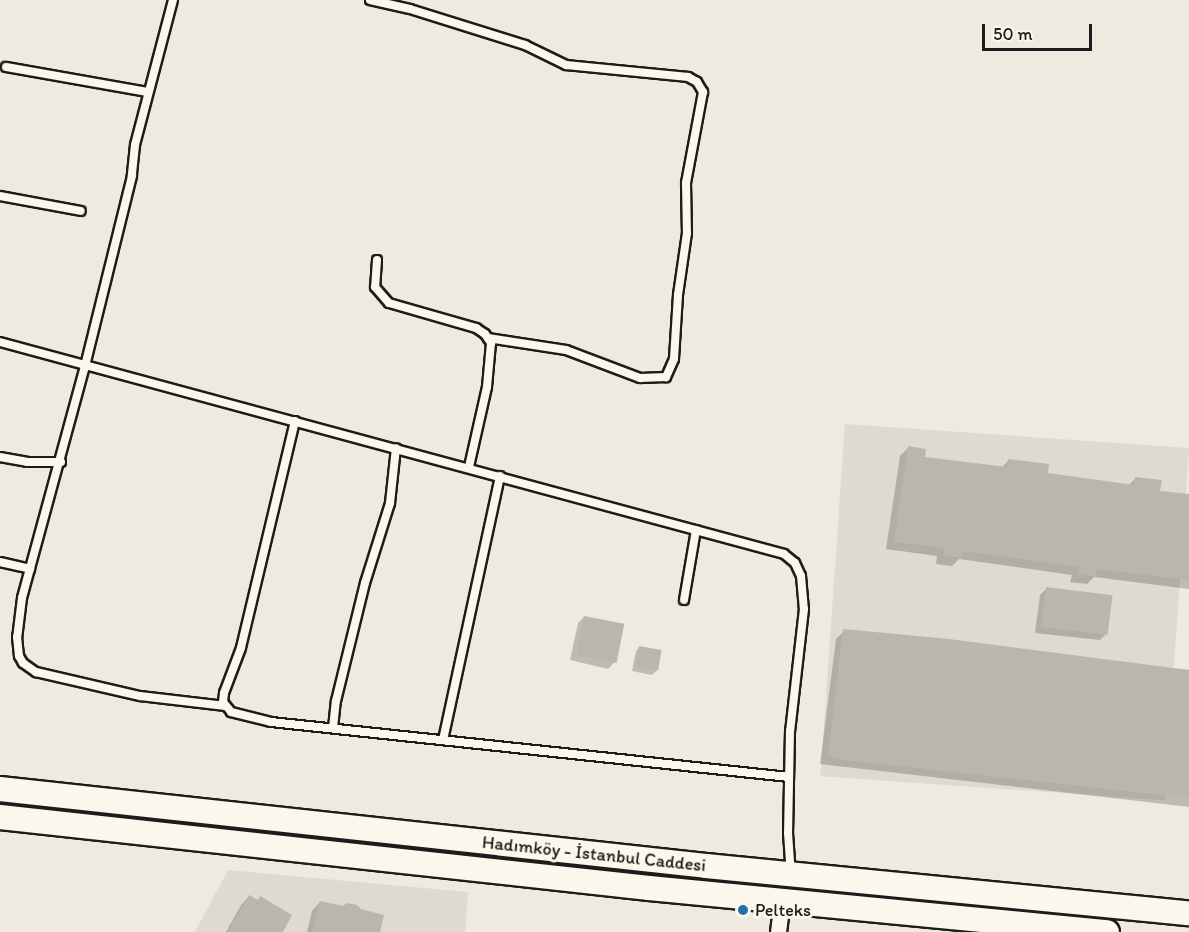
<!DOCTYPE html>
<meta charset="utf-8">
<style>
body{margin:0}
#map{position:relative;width:1189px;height:932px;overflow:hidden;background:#eeeadf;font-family:Itim,sans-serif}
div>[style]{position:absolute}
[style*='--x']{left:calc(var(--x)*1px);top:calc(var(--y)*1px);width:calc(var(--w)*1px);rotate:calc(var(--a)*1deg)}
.built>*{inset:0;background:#dedad1;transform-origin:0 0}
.shadow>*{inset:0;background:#0003}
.building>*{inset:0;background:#b9b6af;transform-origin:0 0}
.roads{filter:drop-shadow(2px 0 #1c1c1c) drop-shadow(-2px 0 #1c1c1c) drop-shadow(0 2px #1c1c1c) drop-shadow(0 -2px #1c1c1c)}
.service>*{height:8px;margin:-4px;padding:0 4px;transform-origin:4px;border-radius:4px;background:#fbf7ec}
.minor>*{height:15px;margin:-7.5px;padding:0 7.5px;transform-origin:7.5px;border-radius:7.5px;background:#fbf7ec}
.primary>*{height:24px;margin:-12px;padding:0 12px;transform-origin:12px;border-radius:12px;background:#fbf7ec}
.dots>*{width:16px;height:16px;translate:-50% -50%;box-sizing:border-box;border:3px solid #fbf7ec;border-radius:50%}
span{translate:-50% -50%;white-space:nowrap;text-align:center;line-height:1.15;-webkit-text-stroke:6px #fbf7ec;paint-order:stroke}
.street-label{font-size:18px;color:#1c1c1c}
.poi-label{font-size:18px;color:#1c1c1c}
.left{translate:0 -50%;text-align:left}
.scale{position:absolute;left:982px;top:24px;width:110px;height:27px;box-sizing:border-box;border:3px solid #1c1c1c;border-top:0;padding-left:8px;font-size:18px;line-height:21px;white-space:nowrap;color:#1c1c1c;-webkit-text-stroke:4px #fbf7ec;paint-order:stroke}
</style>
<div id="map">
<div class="built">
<div style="left:845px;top:424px;width:345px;height:353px;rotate:4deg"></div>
<div style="clip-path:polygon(228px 870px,468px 892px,465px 932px,195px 932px)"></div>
</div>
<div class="shadow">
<div style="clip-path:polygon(908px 448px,924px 458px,1001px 468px,1009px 460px,1046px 475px,1128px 486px,1136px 478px,1158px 492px,1189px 496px,1189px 589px,1094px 577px,1087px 584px,1070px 582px,1072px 575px,959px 559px,952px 566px,936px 564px,937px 556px,886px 549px,900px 456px)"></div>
<div style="clip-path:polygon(1046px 589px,1106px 634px,1100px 640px,1035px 633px,1040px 595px)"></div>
<div style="clip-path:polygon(584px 617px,614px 663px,608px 669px,570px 660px,578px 623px)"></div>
<div style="clip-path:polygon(844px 631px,1189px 671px,1189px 807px,820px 764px,836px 639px)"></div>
<div style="clip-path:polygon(640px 647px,656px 671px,652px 675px,632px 671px,636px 651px)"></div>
<div style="clip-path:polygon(249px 896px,281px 932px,226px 932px,241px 905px)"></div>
<div style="clip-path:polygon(320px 902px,378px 932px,307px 932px,312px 911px)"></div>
</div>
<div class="building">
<div style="clip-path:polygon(908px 446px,926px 449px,925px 457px,1007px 467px,1008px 459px,1049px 464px,1048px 473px,1134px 485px,1135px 477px,1162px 480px,1160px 491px,1189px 494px,1189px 580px,1097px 569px,1096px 577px,1078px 574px,1079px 567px,963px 551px,962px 558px,944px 556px,945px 548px,894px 542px)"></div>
<div style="left:1046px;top:587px;width:67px;height:40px;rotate:7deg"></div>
<div style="left:584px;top:616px;width:41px;height:40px;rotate:11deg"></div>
<div style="clip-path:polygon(843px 629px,949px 639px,1189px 670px,1189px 798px,843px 760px,828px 756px)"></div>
<div style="left:639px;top:646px;width:23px;height:21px;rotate:10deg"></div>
<div style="clip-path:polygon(249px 895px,258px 900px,260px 896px,292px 915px,283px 932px,228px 932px)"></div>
<div style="clip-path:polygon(320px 901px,343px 906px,347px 903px,357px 905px,361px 909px,384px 915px,380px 932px,312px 932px)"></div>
</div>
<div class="roads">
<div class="service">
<div style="--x:173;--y:0;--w:150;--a:104.7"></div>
<div style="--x:135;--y:145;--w:31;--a:96"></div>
<div style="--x:132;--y:176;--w:196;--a:103.9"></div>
<div style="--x:85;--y:366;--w:240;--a:105.2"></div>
<div style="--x:22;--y:598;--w:39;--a:97"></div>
<div style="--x:17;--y:637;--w:19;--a:84"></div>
<div style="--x:19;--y:656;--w:8;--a:60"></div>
<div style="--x:23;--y:663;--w:16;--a:35"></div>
<div style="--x:36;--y:672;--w:107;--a:13"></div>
<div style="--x:140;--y:696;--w:86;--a:6.7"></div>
<div style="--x:370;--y:0;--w:41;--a:12.7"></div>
<div style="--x:410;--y:9;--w:121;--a:17.4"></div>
<div style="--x:525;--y:45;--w:46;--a:26"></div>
<div style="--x:566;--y:65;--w:123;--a:5.6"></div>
<div style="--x:688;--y:77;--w:10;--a:29"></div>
<div style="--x:697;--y:82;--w:12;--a:59"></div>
<div style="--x:703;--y:92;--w:93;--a:100.6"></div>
<div style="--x:686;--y:183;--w:50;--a:88.9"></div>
<div style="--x:687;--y:233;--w:63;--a:98.3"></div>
<div style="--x:678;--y:295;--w:64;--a:93.6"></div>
<div style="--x:674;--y:359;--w:20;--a:114"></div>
<div style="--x:666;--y:377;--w:26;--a:178"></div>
<div style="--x:640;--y:378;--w:79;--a:-159.3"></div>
<div style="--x:566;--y:350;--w:79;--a:-171.3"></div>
<div style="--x:6;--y:67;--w:144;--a:10"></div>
<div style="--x:0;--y:196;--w:82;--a:10.5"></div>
<div style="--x:377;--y:260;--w:27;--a:94"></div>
<div style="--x:375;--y:287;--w:21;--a:49"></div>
<div style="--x:389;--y:303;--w:91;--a:16"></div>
<div style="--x:476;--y:328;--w:11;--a:34"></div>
<div style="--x:485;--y:334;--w:11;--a:56"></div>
<div style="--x:491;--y:343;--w:44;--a:95.2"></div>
<div style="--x:487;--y:387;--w:82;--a:102.7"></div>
<div style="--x:0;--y:342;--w:812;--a:15.13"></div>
<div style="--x:784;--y:554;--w:14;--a:39"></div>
<div style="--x:795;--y:563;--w:14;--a:65"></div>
<div style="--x:801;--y:576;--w:33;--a:85"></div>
<div style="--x:804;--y:609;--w:123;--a:96.5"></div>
<div style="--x:790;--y:731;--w:102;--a:91.1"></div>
<div style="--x:788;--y:833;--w:39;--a:86"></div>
<div style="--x:295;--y:421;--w:233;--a:103.4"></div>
<div style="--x:241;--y:648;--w:48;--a:110.7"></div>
<div style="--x:224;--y:693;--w:9;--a:96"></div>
<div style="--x:223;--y:702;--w:13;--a:51"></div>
<div style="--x:231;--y:712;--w:41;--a:14"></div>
<div style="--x:271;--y:722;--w:521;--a:6.06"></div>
<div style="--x:0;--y:457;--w:27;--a:10"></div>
<div style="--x:27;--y:462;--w:34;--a:0"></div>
<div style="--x:0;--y:562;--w:31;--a:13"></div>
<div style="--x:684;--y:600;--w:71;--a:-80.3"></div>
<div style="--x:333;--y:728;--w:27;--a:-84"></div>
<div style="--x:336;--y:701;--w:122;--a:-76.2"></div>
<div style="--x:365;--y:583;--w:84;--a:-72.6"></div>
<div style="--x:390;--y:503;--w:55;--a:-83.8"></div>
<div style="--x:443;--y:740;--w:270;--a:-77.8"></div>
</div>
<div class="minor">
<div style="--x:778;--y:932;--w:32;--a:-83"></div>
</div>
<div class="primary">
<div style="--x:0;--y:789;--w:710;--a:6.22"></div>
<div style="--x:706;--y:866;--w:485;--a:5.6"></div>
<div style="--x:0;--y:817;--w:653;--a:6.24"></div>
<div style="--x:649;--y:888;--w:460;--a:5.5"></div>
</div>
</div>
<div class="dots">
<div style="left:743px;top:910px;background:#1f6fb2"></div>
</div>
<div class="street-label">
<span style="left:594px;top:854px;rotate:6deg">Hadımköy - İstanbul Caddesi</span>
</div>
<div class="poi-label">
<span class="left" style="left:755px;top:910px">Pelteks</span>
</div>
<div class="scale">50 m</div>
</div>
